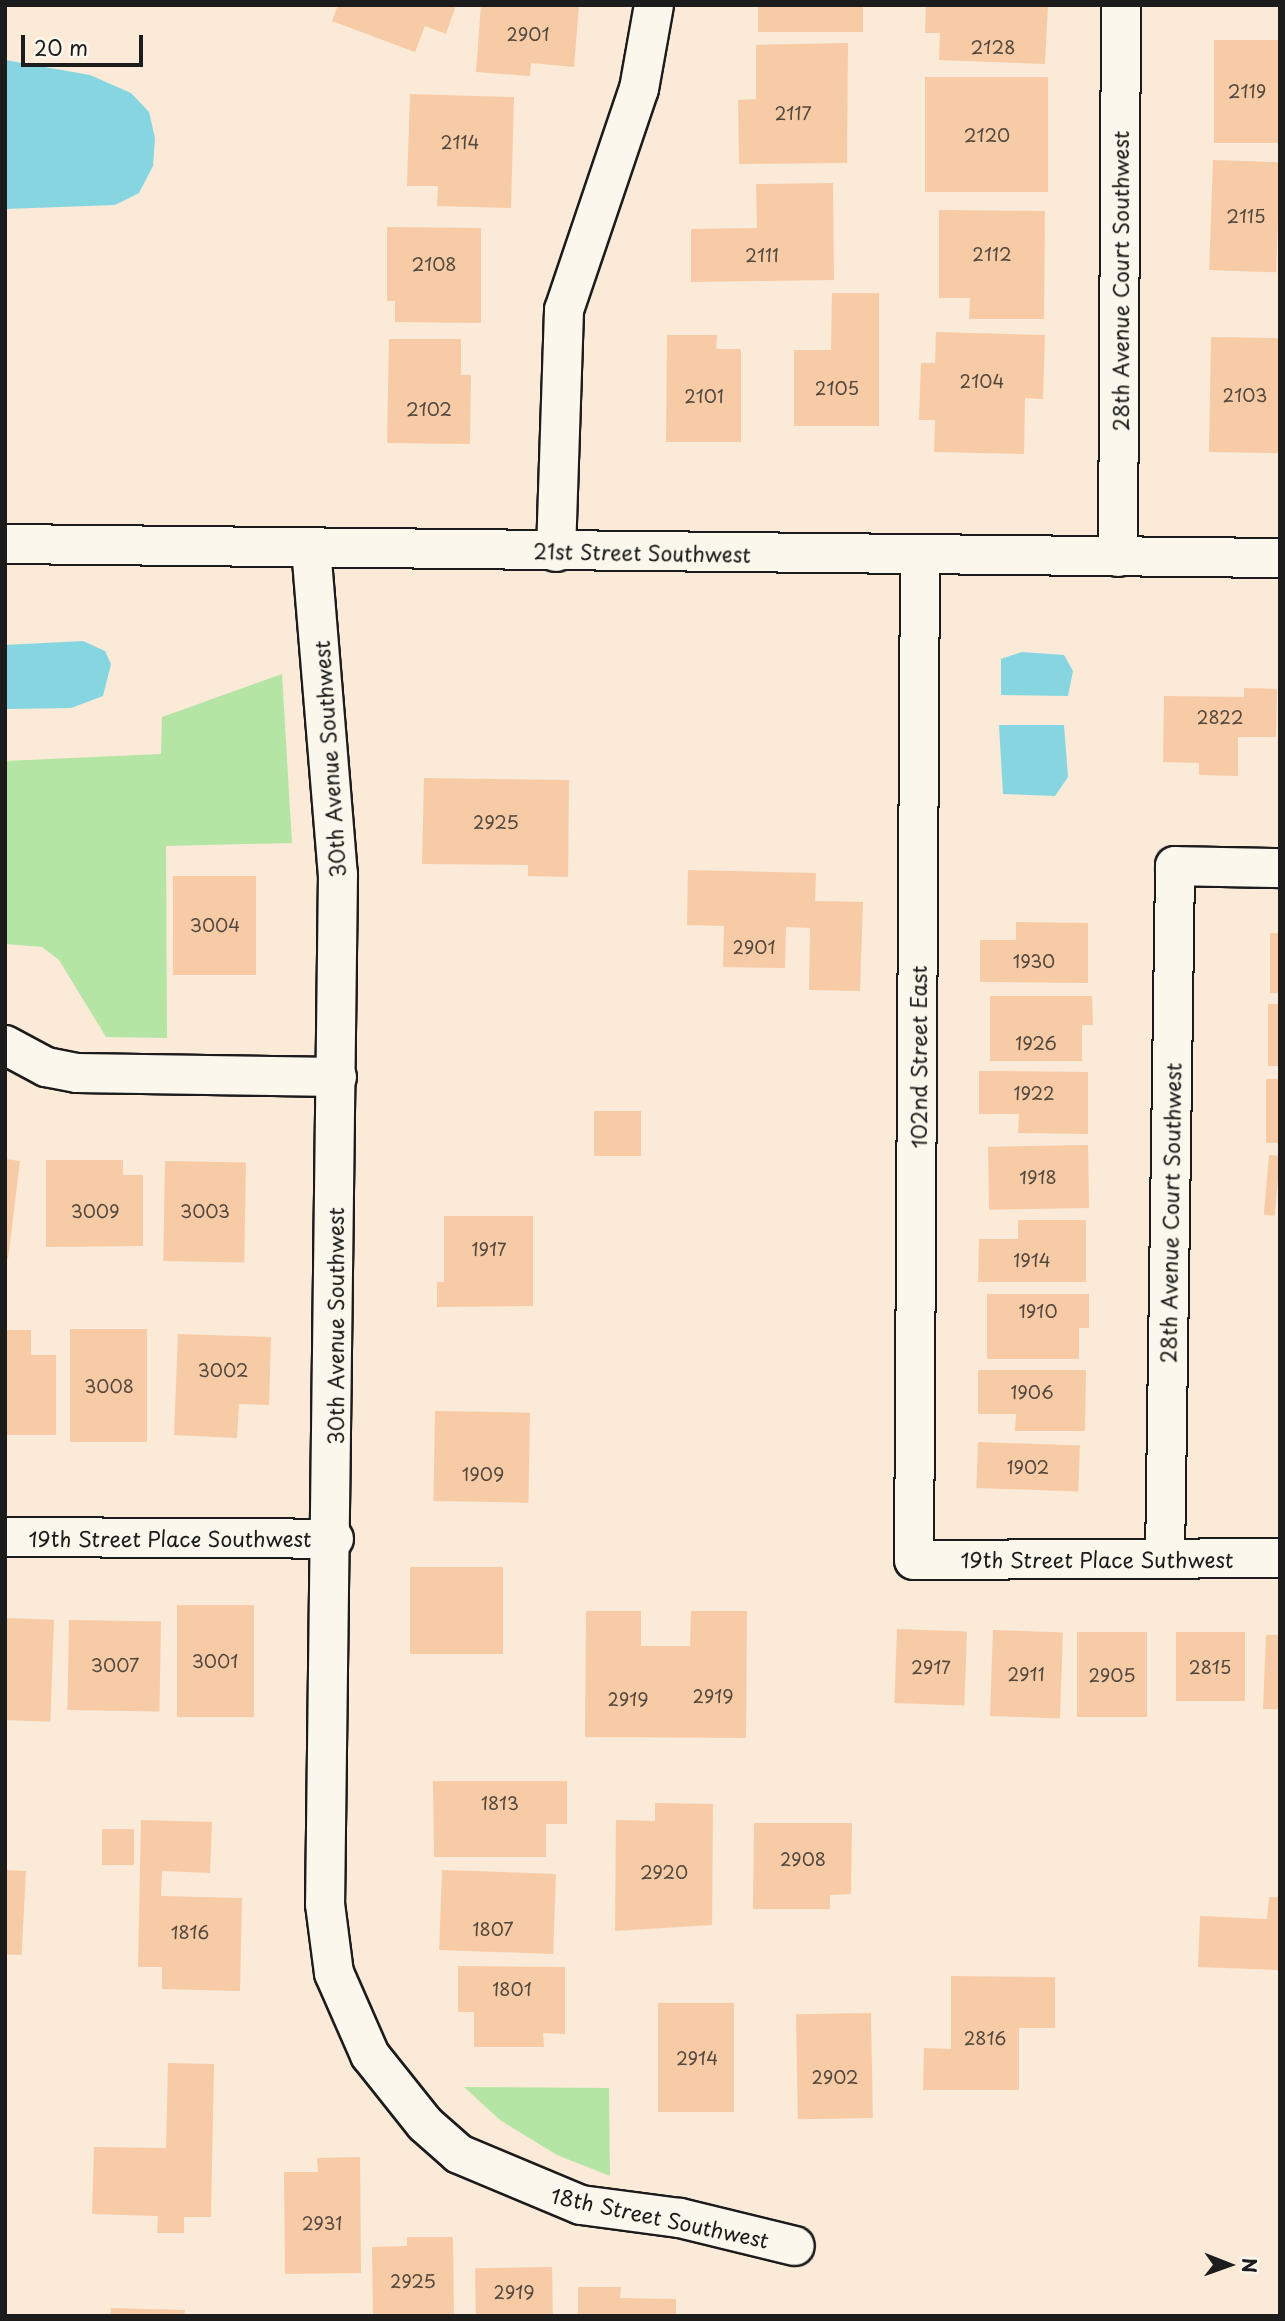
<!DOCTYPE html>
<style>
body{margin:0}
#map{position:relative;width:1285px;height:2321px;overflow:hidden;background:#faead7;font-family:"Playpen Sans",sans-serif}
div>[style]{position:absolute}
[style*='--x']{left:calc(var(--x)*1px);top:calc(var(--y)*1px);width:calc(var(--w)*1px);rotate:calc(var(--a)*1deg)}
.green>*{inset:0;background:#b5e5a5}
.water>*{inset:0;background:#85d6e0}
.building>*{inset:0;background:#f7cba6;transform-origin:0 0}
.roads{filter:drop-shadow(2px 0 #1c1c1c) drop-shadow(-2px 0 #1c1c1c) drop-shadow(0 2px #1c1c1c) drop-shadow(0 -2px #1c1c1c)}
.minor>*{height:38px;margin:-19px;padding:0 19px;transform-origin:19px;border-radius:19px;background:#fbf7ec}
span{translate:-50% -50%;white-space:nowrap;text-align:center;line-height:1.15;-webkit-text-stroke:5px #fbf7ec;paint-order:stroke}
.number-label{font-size:18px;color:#53483e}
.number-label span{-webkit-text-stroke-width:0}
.street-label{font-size:21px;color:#1c1c1c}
.frame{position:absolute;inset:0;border:7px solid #1c1c1c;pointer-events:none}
.north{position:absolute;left:1194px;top:2230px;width:70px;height:70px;-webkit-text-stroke:5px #fbf7ec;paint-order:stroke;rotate:91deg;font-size:19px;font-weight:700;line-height:28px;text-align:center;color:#1c1c1c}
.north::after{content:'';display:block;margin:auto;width:24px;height:32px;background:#1c1c1c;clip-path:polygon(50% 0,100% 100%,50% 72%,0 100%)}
.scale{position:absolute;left:21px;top:35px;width:122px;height:32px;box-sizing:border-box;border:4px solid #1c1c1c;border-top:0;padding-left:9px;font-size:21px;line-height:24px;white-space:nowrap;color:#1c1c1c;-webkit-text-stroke:5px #fbf7ec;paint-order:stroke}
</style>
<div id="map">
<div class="green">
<div style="clip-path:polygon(282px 674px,292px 843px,166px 846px,167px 1038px,106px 1037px,59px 960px,42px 947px,5px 944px,5px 761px,161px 754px,162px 717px)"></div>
<div style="clip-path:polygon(464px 2087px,609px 2088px,610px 2176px,557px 2155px,500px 2120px)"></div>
</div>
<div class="water">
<div style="clip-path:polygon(5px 60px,90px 75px,131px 93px,149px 112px,155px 138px,153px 166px,139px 193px,115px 205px,5px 209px)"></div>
<div style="clip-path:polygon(83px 641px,105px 651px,111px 664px,103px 696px,71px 708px,5px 709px,5px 645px)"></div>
<div style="clip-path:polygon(1022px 652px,1064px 655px,1073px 671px,1068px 696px,1001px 695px,1001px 659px)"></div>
<div style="clip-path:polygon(999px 725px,1064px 725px,1068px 777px,1055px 796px,1003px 794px)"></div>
</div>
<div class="building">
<div style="clip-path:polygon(338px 5px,456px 5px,446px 34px,425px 26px,415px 52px,332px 21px)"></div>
<div style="clip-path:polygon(481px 5px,579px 5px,574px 67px,531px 63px,530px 76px,476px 72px)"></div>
<div style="left:758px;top:5px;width:105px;height:27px"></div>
<div style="clip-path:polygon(926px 5px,1048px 5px,1045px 64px,939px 60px,940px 33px,925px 33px)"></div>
<div style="left:1214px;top:40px;width:66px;height:103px"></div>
<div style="clip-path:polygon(848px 43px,847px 163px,739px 164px,738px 100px,756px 99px,756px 45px)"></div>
<div style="left:925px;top:77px;width:123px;height:115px"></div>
<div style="clip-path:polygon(410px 94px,514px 97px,511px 208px,437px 206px,438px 186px,407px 186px)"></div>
<div style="left:1213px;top:160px;width:67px;height:110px;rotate:2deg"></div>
<div style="clip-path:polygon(833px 183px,834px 280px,691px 282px,691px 229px,757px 228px,756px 184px)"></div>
<div style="clip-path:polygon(939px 210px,1045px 211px,1044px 319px,969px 319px,970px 298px,939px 298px)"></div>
<div style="clip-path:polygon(387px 227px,481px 228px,481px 323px,395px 322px,395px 301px,387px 301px)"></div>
<div style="clip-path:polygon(832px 293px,879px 293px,879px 426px,794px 426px,794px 350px,831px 350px)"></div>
<div style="clip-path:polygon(936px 332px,1045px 335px,1043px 399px,1025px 398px,1024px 454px,934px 452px,935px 420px,919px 420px,921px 363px,935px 363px)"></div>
<div style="clip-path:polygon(667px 335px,717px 335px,716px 349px,741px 349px,741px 442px,666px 442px)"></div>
<div style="left:1211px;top:337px;width:69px;height:115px;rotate:1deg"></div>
<div style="clip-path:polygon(389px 339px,461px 339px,461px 375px,471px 375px,470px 444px,387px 443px)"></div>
<div style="clip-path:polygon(1244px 688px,1277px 689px,1276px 737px,1238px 737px,1238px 776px,1199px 775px,1199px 763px,1163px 762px,1164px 696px,1244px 697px)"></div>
<div style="clip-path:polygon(424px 778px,569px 780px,568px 877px,528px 876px,528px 865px,422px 864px)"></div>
<div style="clip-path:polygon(688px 870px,816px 873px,815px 901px,863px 902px,860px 991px,809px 990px,810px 928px,786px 927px,785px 968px,723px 967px,724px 926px,687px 925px)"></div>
<div style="left:173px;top:876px;width:83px;height:99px"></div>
<div style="clip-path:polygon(1016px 922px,1088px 923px,1088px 983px,980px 982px,980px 940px,1016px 940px)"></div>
<div style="left:1270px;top:933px;width:10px;height:60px"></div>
<div style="clip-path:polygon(990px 996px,1092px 996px,1093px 1025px,1082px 1025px,1082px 1061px,990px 1061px)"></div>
<div style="left:1268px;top:1004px;width:12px;height:62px"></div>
<div style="clip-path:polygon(979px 1071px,1088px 1072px,1088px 1134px,1018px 1133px,1019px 1114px,979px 1114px)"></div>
<div style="left:1266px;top:1079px;width:14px;height:64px"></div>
<div style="left:594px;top:1111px;width:47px;height:45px"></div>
<div style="left:1088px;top:1145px;width:63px;height:100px;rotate:89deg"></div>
<div style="left:1269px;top:1155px;width:11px;height:60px;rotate:5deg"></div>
<div style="clip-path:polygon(5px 1159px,20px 1161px,8px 1259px,5px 1259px)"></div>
<div style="clip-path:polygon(46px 1160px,123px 1160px,123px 1175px,143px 1175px,143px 1246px,46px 1247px)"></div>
<div style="left:165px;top:1161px;width:81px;height:100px;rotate:1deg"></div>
<div style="clip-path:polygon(444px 1216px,533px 1216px,533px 1306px,437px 1307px,437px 1282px,444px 1282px)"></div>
<div style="clip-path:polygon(1018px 1220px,1086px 1220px,1086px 1282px,978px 1282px,979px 1239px,1018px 1239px)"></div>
<div style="clip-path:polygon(987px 1294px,1089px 1294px,1089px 1328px,1079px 1328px,1079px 1359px,987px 1359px)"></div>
<div style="left:70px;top:1329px;width:77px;height:113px"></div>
<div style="clip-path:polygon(5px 1330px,31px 1330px,31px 1355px,56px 1355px,56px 1435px,5px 1435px)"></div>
<div style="clip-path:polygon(178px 1334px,271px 1337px,269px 1405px,239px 1404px,237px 1438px,174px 1435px)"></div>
<div style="clip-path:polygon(978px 1370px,1086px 1370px,1085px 1431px,1015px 1431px,1016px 1414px,978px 1414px)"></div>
<div style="left:435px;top:1411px;width:95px;height:90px;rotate:1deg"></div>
<div style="left:978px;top:1442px;width:102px;height:46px;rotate:2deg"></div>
<div style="left:410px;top:1567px;width:93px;height:87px"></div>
<div style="left:177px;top:1605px;width:77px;height:112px"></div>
<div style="clip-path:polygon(586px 1611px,641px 1611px,641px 1646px,690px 1646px,691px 1611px,747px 1611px,746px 1738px,585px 1737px)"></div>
<div style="left:5px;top:1618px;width:49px;height:102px;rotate:2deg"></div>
<div style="left:69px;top:1620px;width:92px;height:90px;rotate:1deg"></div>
<div style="left:897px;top:1629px;width:70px;height:74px;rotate:2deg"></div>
<div style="left:993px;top:1630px;width:70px;height:86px;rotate:2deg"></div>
<div style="left:1077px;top:1632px;width:70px;height:85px"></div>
<div style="left:1176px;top:1632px;width:69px;height:69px"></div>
<div style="clip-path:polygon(1266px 1635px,1280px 1635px,1280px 1709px,1263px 1709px)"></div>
<div style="clip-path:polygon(433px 1781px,567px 1781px,567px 1824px,546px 1824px,546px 1857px,434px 1857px)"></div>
<div style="clip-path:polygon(655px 1803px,713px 1804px,712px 1925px,615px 1931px,616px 1820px,655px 1821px)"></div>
<div style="clip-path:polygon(141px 1820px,212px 1822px,210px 1873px,162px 1871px,161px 1896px,242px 1898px,240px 1991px,162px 1989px,162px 1967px,138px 1967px)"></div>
<div style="clip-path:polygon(754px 1823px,852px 1823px,851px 1894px,830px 1895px,830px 1909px,753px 1909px)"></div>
<div style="left:102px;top:1829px;width:32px;height:36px"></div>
<div style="left:5px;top:1870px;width:21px;height:84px;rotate:3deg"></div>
<div style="left:442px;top:1870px;width:114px;height:80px;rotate:2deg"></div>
<div style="clip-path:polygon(1269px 1897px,1280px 1897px,1280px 1970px,1198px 1967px,1200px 1916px,1267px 1919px)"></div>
<div style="clip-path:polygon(458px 1966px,565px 1967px,565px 2034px,543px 2033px,544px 2047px,474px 2047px,474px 2012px,458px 2012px)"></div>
<div style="clip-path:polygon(951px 1976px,1055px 1977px,1055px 2028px,1019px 2028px,1019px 2090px,923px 2090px,924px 2048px,951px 2049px)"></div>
<div style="left:658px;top:2003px;width:76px;height:109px"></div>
<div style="left:871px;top:2013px;width:105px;height:75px;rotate:89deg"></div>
<div style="clip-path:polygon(168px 2063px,214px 2064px,211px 2217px,184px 2217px,184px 2233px,157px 2233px,158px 2216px,92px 2214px,94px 2147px,166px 2148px)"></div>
<div style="clip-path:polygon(360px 2157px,361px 2273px,285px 2274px,284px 2172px,318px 2172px,317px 2158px)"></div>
<div style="clip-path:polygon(407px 2237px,453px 2237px,454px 2316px,373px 2316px,372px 2247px,407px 2246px)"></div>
<div style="left:552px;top:2267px;width:49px;height:77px;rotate:89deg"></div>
<div style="clip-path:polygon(578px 2287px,621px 2287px,620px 2298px,676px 2299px,676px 2316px,578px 2316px)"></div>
<div style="clip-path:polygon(111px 2308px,185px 2310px,184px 2316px,110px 2316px)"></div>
</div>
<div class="roads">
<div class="minor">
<div style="--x:5;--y:544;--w:1275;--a:0.63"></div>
<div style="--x:311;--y:548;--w:327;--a:85.3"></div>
<div style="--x:338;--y:874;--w:1030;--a:90.72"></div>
<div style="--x:325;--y:1904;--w:70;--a:82.6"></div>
<div style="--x:334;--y:1973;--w:90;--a:66.3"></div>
<div style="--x:370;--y:2055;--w:88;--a:51.4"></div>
<div style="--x:425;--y:2124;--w:45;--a:41.4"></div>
<div style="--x:459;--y:2154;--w:132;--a:22.7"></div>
<div style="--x:581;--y:2205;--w:100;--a:7.5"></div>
<div style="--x:680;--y:2218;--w:118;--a:13.7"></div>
<div style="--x:556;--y:552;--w:242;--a:-88.1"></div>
<div style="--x:564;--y:310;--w:233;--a:-71.3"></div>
<div style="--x:639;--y:89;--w:85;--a:-79.9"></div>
<div style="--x:920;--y:555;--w:1005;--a:90.34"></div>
<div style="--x:914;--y:1560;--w:366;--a:-0.3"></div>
<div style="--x:1118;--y:557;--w:552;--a:-89.69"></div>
<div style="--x:5;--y:1045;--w:47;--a:28.2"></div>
<div style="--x:46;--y:1067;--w:32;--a:11"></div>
<div style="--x:77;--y:1073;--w:260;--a:0.9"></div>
<div style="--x:5;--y:1537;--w:329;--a:0.3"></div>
<div style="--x:1165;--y:1559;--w:693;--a:-89.17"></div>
<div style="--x:1175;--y:866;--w:105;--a:1.1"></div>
</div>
</div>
<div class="number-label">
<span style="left:528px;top:34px">2901</span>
<span style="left:993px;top:47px">2128</span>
<span style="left:1247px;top:91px">2119</span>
<span style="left:793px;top:113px">2117</span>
<span style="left:987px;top:135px">2120</span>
<span style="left:460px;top:142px">2114</span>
<span style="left:1246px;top:216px">2115</span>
<span style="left:992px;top:254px">2112</span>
<span style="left:762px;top:255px">2111</span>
<span style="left:434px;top:264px">2108</span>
<span style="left:982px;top:381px">2104</span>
<span style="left:837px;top:388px">2105</span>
<span style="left:1245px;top:395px">2103</span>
<span style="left:704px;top:396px">2101</span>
<span style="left:429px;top:409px">2102</span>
<span style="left:1220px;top:717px">2822</span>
<span style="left:496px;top:822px">2925</span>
<span style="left:215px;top:925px">3004</span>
<span style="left:754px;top:947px">2901</span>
<span style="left:1034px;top:961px">1930</span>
<span style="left:1036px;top:1043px">1926</span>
<span style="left:1034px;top:1093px">1922</span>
<span style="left:1038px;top:1177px">1918</span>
<span style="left:95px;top:1211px">3009</span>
<span style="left:205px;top:1211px">3003</span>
<span style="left:489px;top:1249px">1917</span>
<span style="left:1032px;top:1260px">1914</span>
<span style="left:1038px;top:1311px">1910</span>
<span style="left:223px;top:1370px">3002</span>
<span style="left:109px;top:1386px">3008</span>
<span style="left:1032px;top:1392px">1906</span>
<span style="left:1028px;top:1467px">1902</span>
<span style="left:483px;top:1474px">1909</span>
<span style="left:215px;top:1661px">3001</span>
<span style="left:115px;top:1665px">3007</span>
<span style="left:931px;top:1667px">2917</span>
<span style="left:1210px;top:1667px">2815</span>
<span style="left:1026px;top:1674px">2911</span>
<span style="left:1112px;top:1675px">2905</span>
<span style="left:713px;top:1696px">2919</span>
<span style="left:628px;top:1699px">2919</span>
<span style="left:500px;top:1803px">1813</span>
<span style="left:803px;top:1859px">2908</span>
<span style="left:664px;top:1872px">2920</span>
<span style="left:493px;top:1929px">1807</span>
<span style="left:190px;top:1932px">1816</span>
<span style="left:512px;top:1989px">1801</span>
<span style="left:985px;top:2038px">2816</span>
<span style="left:697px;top:2058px">2914</span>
<span style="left:835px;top:2077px">2902</span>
<span style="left:322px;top:2223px">2931</span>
<span style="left:413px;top:2281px">2925</span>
<span style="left:514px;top:2292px">2919</span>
</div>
<div class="street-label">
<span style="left:1120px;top:281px;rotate:-90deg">28th Avenue Court Southwest</span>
<span style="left:642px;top:552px;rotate:1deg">21st Street Southwest</span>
<span style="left:329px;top:759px;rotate:-94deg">30th Avenue Southwest</span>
<span style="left:918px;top:1057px;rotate:-90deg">102nd Street East</span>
<span style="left:1170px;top:1213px;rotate:-89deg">28th Avenue Court Southwest</span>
<span style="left:335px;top:1326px;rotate:-90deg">30th Avenue Southwest</span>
<span style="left:170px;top:1538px">19th Street Place Southwest</span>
<span style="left:1097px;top:1559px">19th Street Place Suthwest</span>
<span style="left:660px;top:2217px;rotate:12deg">18th Street Southwest</span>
</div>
<div class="frame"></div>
<div class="north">N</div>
<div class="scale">20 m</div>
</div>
